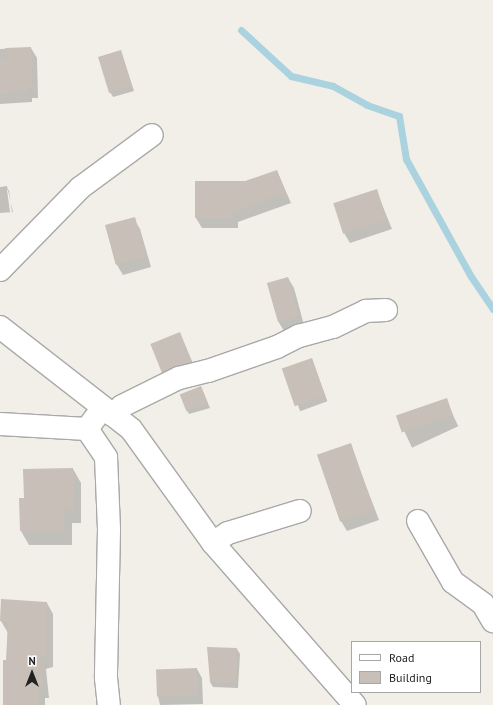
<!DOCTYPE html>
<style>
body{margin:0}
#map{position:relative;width:493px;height:705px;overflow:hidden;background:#f2efe9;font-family:"PT Sans",sans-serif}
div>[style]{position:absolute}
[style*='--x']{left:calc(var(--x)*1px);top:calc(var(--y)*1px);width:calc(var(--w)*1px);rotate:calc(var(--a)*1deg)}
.shadow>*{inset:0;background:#0003;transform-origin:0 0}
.stream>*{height:7px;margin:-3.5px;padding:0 3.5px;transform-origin:3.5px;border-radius:3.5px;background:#aad3df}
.building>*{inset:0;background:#c7bfb8;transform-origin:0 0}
.roads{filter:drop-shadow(1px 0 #a9a9a9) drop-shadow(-1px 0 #a9a9a9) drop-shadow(0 1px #a9a9a9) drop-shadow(0 -1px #a9a9a9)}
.minor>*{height:22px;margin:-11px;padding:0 11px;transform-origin:11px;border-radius:11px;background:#fff}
span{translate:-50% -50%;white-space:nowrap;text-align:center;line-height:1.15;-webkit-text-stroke:3px #fff;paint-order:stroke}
.legend{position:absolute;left:351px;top:641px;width:130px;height:52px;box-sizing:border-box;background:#fff;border:1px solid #a7a7a7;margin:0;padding:5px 7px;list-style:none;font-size:12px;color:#222}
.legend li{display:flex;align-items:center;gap:8px;height:20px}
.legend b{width:20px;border:1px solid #a7a7a7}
.north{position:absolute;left:12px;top:653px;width:40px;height:40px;-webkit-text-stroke:3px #fff;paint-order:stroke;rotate:0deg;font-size:11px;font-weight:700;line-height:16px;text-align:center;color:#222}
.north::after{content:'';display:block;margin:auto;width:14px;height:18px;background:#222;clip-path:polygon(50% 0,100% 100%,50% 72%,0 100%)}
</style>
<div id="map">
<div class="shadow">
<div style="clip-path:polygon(31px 48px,37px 58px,38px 98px,32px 98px,32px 102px,0 104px,0 49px)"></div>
<div style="clip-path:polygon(121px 51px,134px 91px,113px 97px,110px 92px)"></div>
<div style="clip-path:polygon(277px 171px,291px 203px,238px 222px,238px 228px,202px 228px,196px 218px,245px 182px)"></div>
<div style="clip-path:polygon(evenodd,7px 186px,13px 212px,0 213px,0 187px,7px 186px,7px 190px,9px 190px,12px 212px,10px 212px,7px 190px)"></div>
<div style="clip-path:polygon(376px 190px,392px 229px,350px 243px,344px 233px)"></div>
<div style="clip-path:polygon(134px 219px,140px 229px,151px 267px,123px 275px,117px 265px,106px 227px)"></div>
<div style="clip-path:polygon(288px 278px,294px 288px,304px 325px,284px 331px,278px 321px)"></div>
<div style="clip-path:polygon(179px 333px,197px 372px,168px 382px,162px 372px)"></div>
<div style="left:312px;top:359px;width:45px;height:29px;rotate:70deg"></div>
<div style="clip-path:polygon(201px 387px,210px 408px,189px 414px,186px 409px)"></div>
<div style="left:446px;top:400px;width:29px;height:51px;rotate:65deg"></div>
<div style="clip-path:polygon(350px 444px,379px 520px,347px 531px,341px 521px)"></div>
<div style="clip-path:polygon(73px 469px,81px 483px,81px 523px,72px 523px,72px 545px,29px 545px,21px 531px,20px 499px,25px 499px)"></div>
<div style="clip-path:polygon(47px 603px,53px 614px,53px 667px,46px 669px,49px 698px,45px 698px,45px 705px,5px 705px,8px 633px,1px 621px)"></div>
<div style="clip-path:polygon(237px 649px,240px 654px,238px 688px,213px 687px,210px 682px)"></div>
<div style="clip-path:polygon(197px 669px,202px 678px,203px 704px,160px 705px,158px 696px)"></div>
</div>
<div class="stream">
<div style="--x:241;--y:30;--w:68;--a:42.6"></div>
<div style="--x:291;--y:76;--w:43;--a:13.4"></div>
<div style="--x:333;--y:86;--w:39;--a:29"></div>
<div style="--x:367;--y:105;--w:34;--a:19"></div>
<div style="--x:399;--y:116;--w:44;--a:80.8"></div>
<div style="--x:406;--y:159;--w:132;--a:61.1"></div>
<div style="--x:470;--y:275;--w:41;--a:55.9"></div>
</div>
<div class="building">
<div style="clip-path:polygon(31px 47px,33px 88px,27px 88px,27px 92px,0 94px,0 59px,6px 59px,5px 48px)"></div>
<div style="left:121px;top:50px;width:38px;height:24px;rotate:73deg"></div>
<div style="clip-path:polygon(277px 170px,286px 193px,232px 212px,232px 218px,195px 218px,195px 181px,245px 181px)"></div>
<div style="left:377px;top:189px;width:32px;height:46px;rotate:72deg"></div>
<div style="left:135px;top:217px;width:41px;height:31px;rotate:75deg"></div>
<div style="left:288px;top:277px;width:40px;height:22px;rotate:74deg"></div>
<div style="left:180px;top:332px;width:32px;height:32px;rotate:68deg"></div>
<div style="left:312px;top:358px;width:40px;height:32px;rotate:71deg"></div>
<div style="left:201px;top:386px;width:18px;height:23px;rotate:68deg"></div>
<div style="left:447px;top:398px;width:18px;height:54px;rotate:71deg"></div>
<div style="left:351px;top:443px;width:71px;height:36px;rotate:71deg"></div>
<div style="clip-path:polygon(73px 468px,74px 509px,64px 509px,64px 531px,20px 531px,19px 498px,24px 498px,23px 469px)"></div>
<div style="clip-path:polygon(1px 599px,47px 602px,47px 655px,40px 657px,43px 686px,39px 686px,39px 705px,3px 705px,3px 660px,6px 660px,8px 622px,0 621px)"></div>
<div style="clip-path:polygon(207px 647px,237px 648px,236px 683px,210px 682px)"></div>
<div style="left:197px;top:668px;width:27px;height:41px;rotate:88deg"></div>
</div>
<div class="roads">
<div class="minor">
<div style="--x:0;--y:270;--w:115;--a:-45.7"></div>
<div style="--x:80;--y:188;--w:89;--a:-36.4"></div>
<div style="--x:0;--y:327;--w:166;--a:37.9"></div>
<div style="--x:131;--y:429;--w:140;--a:54.3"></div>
<div style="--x:213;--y:543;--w:215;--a:48.8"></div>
<div style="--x:112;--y:415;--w:13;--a:-42"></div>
<div style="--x:122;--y:406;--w:64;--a:-26.2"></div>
<div style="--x:179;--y:378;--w:30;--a:-14"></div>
<div style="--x:208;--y:371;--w:73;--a:-19.2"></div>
<div style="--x:277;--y:347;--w:25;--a:-27"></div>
<div style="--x:299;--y:336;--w:35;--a:-15"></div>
<div style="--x:333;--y:327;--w:37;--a:-26"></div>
<div style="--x:366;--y:311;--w:20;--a:-3"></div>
<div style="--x:0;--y:424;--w:87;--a:3.3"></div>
<div style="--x:87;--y:429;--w:14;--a:-54"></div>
<div style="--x:87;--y:429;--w:34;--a:56"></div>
<div style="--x:106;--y:457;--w:73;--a:87.6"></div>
<div style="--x:109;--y:530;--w:148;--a:91.2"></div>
<div style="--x:106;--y:678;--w:27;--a:84"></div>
<div style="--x:418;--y:521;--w:70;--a:60.2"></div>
<div style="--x:453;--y:582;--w:37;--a:36"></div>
<div style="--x:483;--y:604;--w:20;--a:60"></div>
<div style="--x:213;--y:543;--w:18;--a:-34"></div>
<div style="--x:228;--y:533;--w:75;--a:-17"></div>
</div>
</div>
<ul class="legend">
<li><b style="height:5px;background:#fff"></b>Road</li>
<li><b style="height:11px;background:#c7bfb8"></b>Building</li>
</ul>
<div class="north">N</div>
</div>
